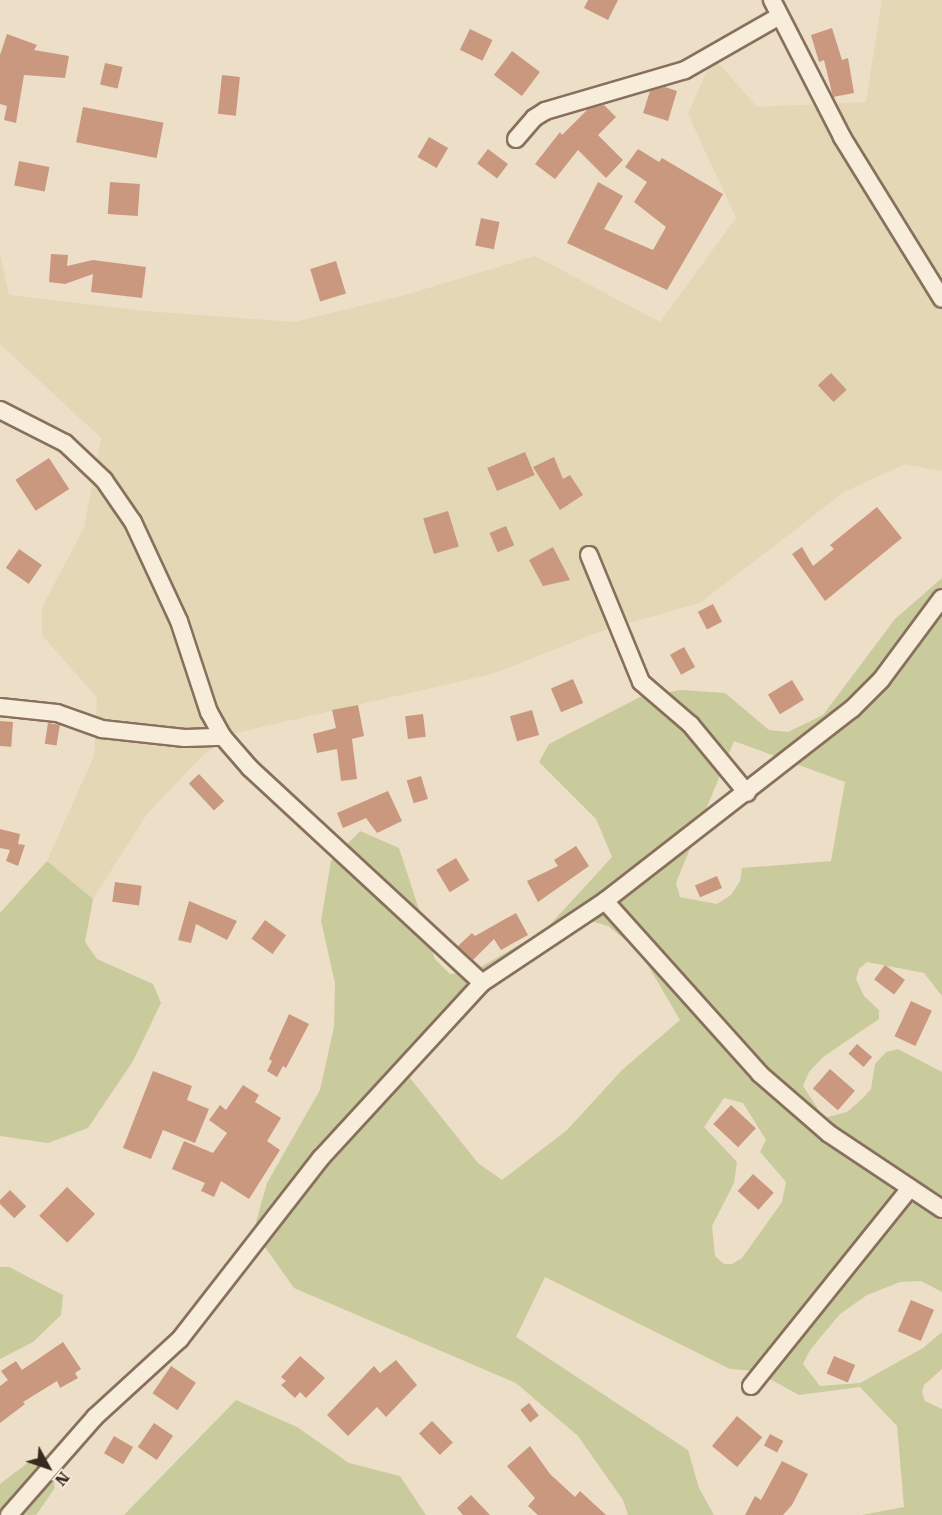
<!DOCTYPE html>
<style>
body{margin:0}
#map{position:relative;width:942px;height:1515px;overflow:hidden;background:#eddec8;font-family:"Roboto Serif",serif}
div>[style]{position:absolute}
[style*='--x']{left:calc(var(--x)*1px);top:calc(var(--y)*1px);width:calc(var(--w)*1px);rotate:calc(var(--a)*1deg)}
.farmland>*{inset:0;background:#e3d7b5}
.green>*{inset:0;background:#cacb9c}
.building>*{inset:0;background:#ca977f;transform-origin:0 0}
.roads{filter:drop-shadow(2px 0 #88705d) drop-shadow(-2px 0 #88705d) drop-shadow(0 2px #88705d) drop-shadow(0 -2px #88705d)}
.minor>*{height:16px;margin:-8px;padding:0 8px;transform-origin:8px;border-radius:8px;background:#f8eddb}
span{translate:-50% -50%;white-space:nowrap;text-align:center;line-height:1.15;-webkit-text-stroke:6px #f5e9d7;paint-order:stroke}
.north{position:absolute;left:18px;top:1437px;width:60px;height:60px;-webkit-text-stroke:4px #f5e9d7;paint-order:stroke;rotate:130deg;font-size:16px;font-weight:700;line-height:24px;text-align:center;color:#392a20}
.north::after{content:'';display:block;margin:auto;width:21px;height:27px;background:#392a20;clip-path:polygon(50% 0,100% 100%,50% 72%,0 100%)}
</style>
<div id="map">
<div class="farmland">
<div style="clip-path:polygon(882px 0,942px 0,942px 471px,905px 464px,844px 492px,700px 603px,607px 629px,492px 674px,236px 733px,203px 755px,147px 814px,93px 899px,47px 861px,94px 756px,97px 698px,42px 635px,42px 607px,84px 528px,101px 438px,0 344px,0 254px,9px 295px,145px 311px,294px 322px,405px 295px,535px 256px,660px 322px,736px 218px,688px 114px,713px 57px,757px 107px,866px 102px)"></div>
</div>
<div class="green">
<div style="clip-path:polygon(evenodd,942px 578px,942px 996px,924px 973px,867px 962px,859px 969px,856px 979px,864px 996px,879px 1010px,879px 1019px,823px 1057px,809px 1072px,803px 1086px,824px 1118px,847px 1112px,862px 1099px,871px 1089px,875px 1064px,886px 1052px,898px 1049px,942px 1072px,942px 1292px,921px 1281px,900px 1282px,867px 1295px,840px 1314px,810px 1350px,803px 1364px,820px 1386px,860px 1383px,923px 1348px,942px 1332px,942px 1369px,924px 1385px,922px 1392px,925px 1401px,942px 1409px,942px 1515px,862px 1515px,904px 1507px,897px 1426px,860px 1387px,799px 1395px,755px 1371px,730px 1369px,545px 1277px,516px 1337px,688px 1450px,699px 1488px,714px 1515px,628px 1515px,623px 1500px,578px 1436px,516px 1383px,294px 1288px,260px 1240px,256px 1222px,267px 1183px,320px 1090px,334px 1027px,335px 983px,321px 921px,331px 861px,360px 831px,399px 848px,435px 959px,450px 974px,472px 972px,545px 930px,612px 857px,596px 819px,539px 762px,549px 744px,640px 697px,681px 690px,725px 693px,769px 730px,788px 732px,823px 715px,895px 619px,942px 578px,734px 741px,845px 782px,831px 861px,742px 868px,740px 881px,731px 895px,717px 904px,680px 897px,676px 883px,734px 741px,942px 578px,588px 920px,608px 926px,640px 952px,680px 1020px,622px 1070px,567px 1130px,502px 1180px,478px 1163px,402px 1068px,466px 999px,588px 920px,942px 578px,724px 1098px,743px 1103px,766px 1140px,760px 1152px,786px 1182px,782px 1202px,742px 1258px,732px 1264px,724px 1264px,715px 1256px,712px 1226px,734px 1183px,737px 1162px,704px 1127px,724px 1098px)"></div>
<div style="clip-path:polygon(47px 861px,93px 899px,85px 942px,97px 959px,153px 984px,161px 1003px,133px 1061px,88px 1128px,48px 1143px,0 1136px,0 913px)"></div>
<div style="clip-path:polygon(0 1267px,9px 1267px,63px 1295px,61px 1315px,33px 1342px,0 1359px)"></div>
<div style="clip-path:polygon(236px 1400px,297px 1427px,349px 1463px,400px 1476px,426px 1515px,124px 1515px)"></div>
<div style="clip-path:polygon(34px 1458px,51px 1468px,55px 1488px,36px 1515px,0 1515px,0 1484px)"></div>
</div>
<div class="building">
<div style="clip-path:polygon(588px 0,618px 0,608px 20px,584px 8px)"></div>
<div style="clip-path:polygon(832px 28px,842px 60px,848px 58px,854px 93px,833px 97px,824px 60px,819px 62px,811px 35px)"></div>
<div style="left:470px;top:29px;width:25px;height:23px;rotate:26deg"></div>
<div style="clip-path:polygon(7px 34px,37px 45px,34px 50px,69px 56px,65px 78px,24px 75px,16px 123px,4px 120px,7px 106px,0 104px,0 55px)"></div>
<div style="left:512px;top:51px;width:35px;height:30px;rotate:37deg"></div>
<div style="left:105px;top:63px;width:18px;height:22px;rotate:13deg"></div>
<div style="left:222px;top:75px;width:18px;height:39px;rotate:6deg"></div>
<div style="clip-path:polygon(665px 87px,677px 91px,668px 121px,643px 113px,650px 91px)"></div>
<div style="clip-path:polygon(604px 105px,616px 117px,598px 135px,623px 160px,606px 178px,578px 150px,555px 179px,535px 164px,560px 132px,562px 135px,588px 109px)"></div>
<div style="left:83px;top:107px;width:82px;height:36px;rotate:11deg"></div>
<div style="left:429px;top:137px;width:22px;height:23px;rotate:30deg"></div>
<div style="left:488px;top:149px;width:25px;height:18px;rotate:37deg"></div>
<div style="clip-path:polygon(638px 149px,659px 162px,662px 158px,723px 194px,667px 290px,567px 243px,598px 182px,623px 196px,604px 229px,653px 250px,666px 227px,634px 202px,647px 182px,625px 167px)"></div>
<div style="left:19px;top:161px;width:31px;height:25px;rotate:11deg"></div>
<div style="left:110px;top:182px;width:30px;height:32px;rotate:4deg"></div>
<div style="left:481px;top:218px;width:19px;height:28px;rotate:12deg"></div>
<div style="clip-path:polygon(51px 254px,68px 255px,67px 266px,93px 260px,146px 267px,142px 298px,91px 292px,93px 274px,65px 284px,49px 282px)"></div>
<div style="left:336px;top:261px;width:34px;height:27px;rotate:73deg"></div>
<div style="left:831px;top:373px;width:23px;height:18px;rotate:47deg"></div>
<div style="left:525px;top:452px;width:25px;height:41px;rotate:67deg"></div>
<div style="clip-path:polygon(554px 457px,563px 479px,570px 475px,583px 495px,560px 510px,533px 467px)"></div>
<div style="left:49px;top:458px;width:37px;height:40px;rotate:57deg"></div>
<div style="clip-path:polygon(877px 507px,902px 538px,825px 601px,792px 554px,802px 547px,813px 566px,834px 549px,830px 545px)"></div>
<div style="left:448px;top:511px;width:37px;height:26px;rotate:73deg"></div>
<div style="left:506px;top:526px;width:21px;height:18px;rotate:67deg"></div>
<div style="clip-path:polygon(553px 547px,570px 580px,543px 586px,529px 560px)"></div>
<div style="left:19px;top:549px;width:28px;height:23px;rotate:35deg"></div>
<div style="left:713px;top:604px;width:20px;height:17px;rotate:63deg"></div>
<div style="left:684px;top:647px;width:23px;height:16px;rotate:61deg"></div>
<div style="left:573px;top:679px;width:26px;height:24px;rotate:67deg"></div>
<div style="left:792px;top:680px;width:23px;height:28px;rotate:59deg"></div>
<div style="clip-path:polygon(358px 705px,364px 736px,352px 739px,357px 779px,341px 781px,337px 749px,317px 753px,313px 734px,336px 728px,332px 710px)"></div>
<div style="left:532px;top:710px;width:26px;height:23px;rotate:74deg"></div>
<div style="left:423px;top:714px;width:23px;height:18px;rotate:83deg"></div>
<div style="left:0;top:721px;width:13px;height:25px;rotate:4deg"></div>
<div style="left:48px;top:723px;width:12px;height:21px;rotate:9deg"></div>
<div style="left:199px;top:774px;width:37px;height:14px;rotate:47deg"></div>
<div style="left:421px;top:776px;width:24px;height:15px;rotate:73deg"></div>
<div style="clip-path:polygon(388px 791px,402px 821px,377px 833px,366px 818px,343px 828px,337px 813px)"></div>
<div style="clip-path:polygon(0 829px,20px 834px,18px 844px,25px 845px,18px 866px,6px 861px,10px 850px,0 848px)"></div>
<div style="clip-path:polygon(576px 846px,589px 866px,538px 902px,527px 881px,558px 866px,554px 860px)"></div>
<div style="left:456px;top:858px;width:26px;height:23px;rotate:59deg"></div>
<div style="left:717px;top:876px;width:13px;height:24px;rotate:67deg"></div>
<div style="left:115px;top:882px;width:27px;height:20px;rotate:8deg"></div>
<div style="clip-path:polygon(189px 901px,237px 921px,227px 940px,196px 924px,191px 943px,178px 940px)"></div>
<div style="clip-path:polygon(516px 913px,528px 935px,501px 950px,494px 939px,473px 960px,458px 946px,472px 933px,475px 936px)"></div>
<div style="left:265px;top:920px;width:26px;height:23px;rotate:36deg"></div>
<div style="left:885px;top:965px;width:25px;height:18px;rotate:37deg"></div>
<div style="left:911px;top:1001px;width:23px;height:39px;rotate:25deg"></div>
<div style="clip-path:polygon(289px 1014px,309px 1024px,286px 1068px,283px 1066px,277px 1077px,267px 1071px,272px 1061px,269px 1059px)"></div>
<div style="left:857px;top:1044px;width:20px;height:13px;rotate:41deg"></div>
<div style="left:830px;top:1069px;width:33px;height:26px;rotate:41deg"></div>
<div style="clip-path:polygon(153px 1071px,192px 1086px,187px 1100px,209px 1109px,195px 1143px,163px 1130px,151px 1159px,123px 1148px)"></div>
<div style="clip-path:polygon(243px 1085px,259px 1095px,255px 1102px,281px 1118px,267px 1141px,280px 1150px,249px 1199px,221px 1181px,214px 1197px,201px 1191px,205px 1183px,172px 1169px,184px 1141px,213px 1153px,227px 1133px,209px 1120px,220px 1105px,226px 1110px)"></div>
<div style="left:731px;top:1105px;width:34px;height:26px;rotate:43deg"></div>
<div style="left:753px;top:1174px;width:28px;height:23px;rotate:42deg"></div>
<div style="left:67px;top:1187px;width:39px;height:40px;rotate:44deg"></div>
<div style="left:10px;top:1190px;width:23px;height:17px;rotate:45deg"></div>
<div style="left:911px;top:1300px;width:25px;height:34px;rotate:23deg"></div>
<div style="clip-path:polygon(63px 1342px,81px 1369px,75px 1373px,78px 1378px,60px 1388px,57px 1381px,23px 1402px,25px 1404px,0 1423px,0 1386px,8px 1380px,1px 1371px,16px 1361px,22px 1370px)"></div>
<div style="clip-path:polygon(300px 1356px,325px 1378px,306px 1398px,300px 1392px,295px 1398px,281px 1385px,286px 1381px,281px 1377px)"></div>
<div style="left:834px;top:1356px;width:23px;height:19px;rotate:23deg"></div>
<div style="clip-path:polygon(396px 1360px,417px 1385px,386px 1417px,377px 1407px,348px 1436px,327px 1415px,374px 1366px,380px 1373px)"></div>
<div style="left:171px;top:1366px;width:30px;height:33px;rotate:34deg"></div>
<div style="left:529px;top:1403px;width:16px;height:11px;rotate:52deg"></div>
<div style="left:737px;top:1416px;width:33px;height:39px;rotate:40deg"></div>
<div style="left:432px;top:1421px;width:30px;height:18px;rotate:46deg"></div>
<div style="left:154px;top:1423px;width:23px;height:29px;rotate:34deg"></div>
<div style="left:770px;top:1434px;width:15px;height:13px;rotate:28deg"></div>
<div style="left:114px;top:1436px;width:22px;height:20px;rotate:30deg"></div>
<div style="clip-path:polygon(530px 1446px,550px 1474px,575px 1497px,580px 1491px,606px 1515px,538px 1515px,528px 1506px,535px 1498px,507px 1466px)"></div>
<div style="clip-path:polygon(782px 1461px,808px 1474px,792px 1505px,783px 1515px,745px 1515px,755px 1496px,761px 1500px)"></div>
<div style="clip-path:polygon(471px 1495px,490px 1515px,463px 1515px,457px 1508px)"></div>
</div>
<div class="roads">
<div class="minor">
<div style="--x:772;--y:0;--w:154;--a:62.9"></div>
<div style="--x:842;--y:137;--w:190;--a:58.3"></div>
<div style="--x:516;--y:139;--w:28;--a:-49"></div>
<div style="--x:534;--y:118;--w:13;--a:-32"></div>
<div style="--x:545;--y:111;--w:146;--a:-16.3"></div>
<div style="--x:685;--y:70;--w:107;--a:-29.7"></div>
<div style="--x:0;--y:410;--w:73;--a:26.9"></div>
<div style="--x:65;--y:443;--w:54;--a:43.5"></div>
<div style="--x:104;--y:480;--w:51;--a:55.4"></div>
<div style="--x:133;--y:522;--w:109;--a:65.1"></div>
<div style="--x:179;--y:621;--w:96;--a:71.8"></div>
<div style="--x:209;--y:712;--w:29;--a:61"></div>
<div style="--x:223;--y:737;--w:41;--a:48.9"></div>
<div style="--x:250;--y:768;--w:316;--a:42.8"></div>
<div style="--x:589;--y:555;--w:137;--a:67.7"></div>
<div style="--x:641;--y:682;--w:66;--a:40.7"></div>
<div style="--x:691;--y:725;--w:88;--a:50.5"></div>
<div style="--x:0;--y:707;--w:57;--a:6"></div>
<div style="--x:57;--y:713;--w:48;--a:19.6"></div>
<div style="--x:102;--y:729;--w:83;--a:6.2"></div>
<div style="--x:185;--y:738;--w:38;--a:-2"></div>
<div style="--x:605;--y:901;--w:232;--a:48.1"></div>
<div style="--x:760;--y:1074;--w:90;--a:40.9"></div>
<div style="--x:828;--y:1133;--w:137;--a:33.7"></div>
<div style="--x:751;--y:1386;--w:254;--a:-51.2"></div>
<div style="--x:9;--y:1515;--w:130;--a:-48.7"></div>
<div style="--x:95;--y:1417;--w:115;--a:-42.5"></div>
<div style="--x:180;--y:1339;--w:229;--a:-52.1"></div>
<div style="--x:321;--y:1158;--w:238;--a:-47.4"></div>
<div style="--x:482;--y:983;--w:148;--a:-33.7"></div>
<div style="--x:605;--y:901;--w:313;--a:-37.9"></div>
<div style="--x:852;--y:709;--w:41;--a:-45"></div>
<div style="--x:881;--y:680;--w:102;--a:-53.4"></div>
</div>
</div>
<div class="north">N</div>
</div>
